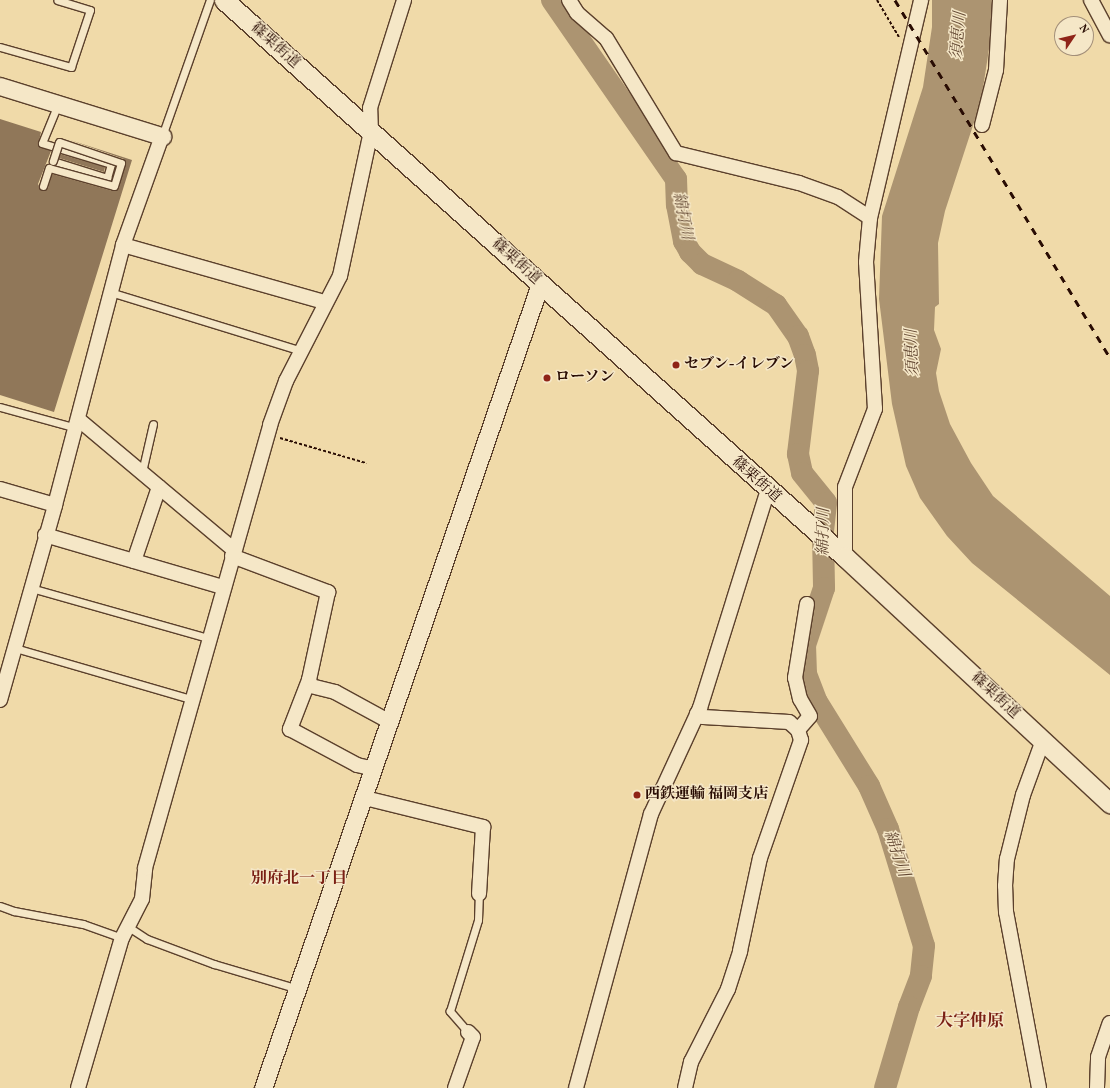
<!DOCTYPE html>
<meta charset="utf-8">
<style>
body{margin:0}
#map{position:relative;width:1110px;height:1088px;overflow:hidden;background:#f0daa9;font-family:Vollkorn,"Noto Serif JP",serif}
div>[style]{position:absolute}
[style*='--x']{left:calc(var(--x)*1px);top:calc(var(--y)*1px);width:calc(var(--w)*1px);rotate:calc(var(--a)*1deg)}
.water>*{inset:0;background:#ac9471}
.river>*{height:22px;margin:-11px;padding:0 11px;transform-origin:11px;border-radius:11px;background:#ac9471}
.building>*{inset:0;background:#907759}
.path>*{height:2px;margin-top:-1px;transform-origin:0;background:repeating-linear-gradient(90deg,#290c03 0 3px,transparent 0 5px)}
.roads{filter:drop-shadow(1px 0 #5b402c) drop-shadow(-1px 0 #5b402c) drop-shadow(0 1px #5b402c) drop-shadow(0 -1px #5b402c)}
.service>*{height:7px;margin:-3.5px;padding:0 3.5px;transform-origin:3.5px;border-radius:3.5px;background:#f5e7c7}
.minor>*{height:14px;margin:-7px;padding:0 7px;transform-origin:7px;border-radius:7px;background:#f5e7c7}
.tertiary>*{height:17px;margin:-8.5px;padding:0 8.5px;transform-origin:8.5px;border-radius:8.5px;background:#f5e7c7}
.secondary>*{height:19px;margin:-9.5px;padding:0 9.5px;transform-origin:9.5px;border-radius:9.5px;background:#f5e7c7}
.rail>*{height:3px;margin-top:-1.5px;transform-origin:0;background:repeating-linear-gradient(90deg,#290c03 0 7px,transparent 0 14px)}
.bridges{filter:drop-shadow(1px 0 #5b402c) drop-shadow(-1px 0 #5b402c) drop-shadow(0 1px #5b402c) drop-shadow(0 -1px #5b402c)}
.service-bridge>*{height:7px;margin:-3.5px;padding:0 3.5px;transform-origin:3.5px;border-radius:3.5px;background:#f5e7c7}
.dots>*{width:11px;height:11px;translate:-50% -50%;box-sizing:border-box;border:2px solid #f5e7c7;border-radius:50%}
span{translate:-50% -50%;white-space:nowrap;text-align:center;line-height:1.15;-webkit-text-stroke:3px #f5e7c7;paint-order:stroke}
.street-label{font-size:15px;color:#290c03}
.poi-label{font-size:15px;color:#290c03;font-weight:700}
.left{translate:0 -50%;text-align:left}
.water-label{font-size:16px;color:#644934;font-style:italic}
.neighbourhood-label{font-size:16px;color:#7a1f14;font-weight:700}
.quarter-label{font-size:17px;color:#7a1f14;font-weight:700}
.north{position:absolute;left:1054px;top:16px;width:40px;height:40px;box-sizing:border-box;background:#f5e7c7;border:1px solid #a38f79;border-radius:50%;rotate:55deg;font-size:11px;font-weight:700;line-height:16px;text-align:center;color:#290c03}
.north::after{content:'';display:block;margin:auto;width:14px;height:18px;background:#8f2418;clip-path:polygon(50% 0,100% 100%,50% 72%,0 100%)}
</style>
<div id="map">
<div class="water">
<div style="clip-path:polygon(932px 0,993px 0,991px 36px,981px 101px,945px 211px,938px 243px,939px 304px,935px 307px,934px 330px,941px 349px,936px 373px,939px 391px,950px 424px,971px 463px,993px 496px,1110px 596px,1110px 675px,972px 563px,947px 536px,920px 498px,906px 466px,892px 404px,879px 299px,882px 216px,923px 87px,932px 27px)"></div>
</div>
<div class="river">
<div style="--x:552;--y:0;--w:218;--a:55.3"></div>
<div style="--x:676;--y:179;--w:26;--a:88"></div>
<div style="--x:677;--y:205;--w:37;--a:79"></div>
<div style="--x:684;--y:241;--w:13;--a:61"></div>
<div style="--x:690;--y:252;--w:17;--a:45"></div>
<div style="--x:702;--y:264;--w:40;--a:25"></div>
<div style="--x:738;--y:281;--w:45;--a:32.3"></div>
<div style="--x:776;--y:305;--w:38;--a:55"></div>
<div style="--x:798;--y:336;--w:20;--a:70"></div>
<div style="--x:805;--y:355;--w:16;--a:79"></div>
<div style="--x:808;--y:371;--w:84;--a:96.9"></div>
<div style="--x:798;--y:454;--w:19;--a:78"></div>
<div style="--x:802;--y:473;--w:38;--a:51"></div>
<div style="--x:826;--y:503;--w:31;--a:96"></div>
<div style="--x:823;--y:534;--w:54;--a:88.9"></div>
<div style="--x:824;--y:588;--w:60;--a:108.4"></div>
<div style="--x:805;--y:645;--w:29;--a:88"></div>
<div style="--x:806;--y:674;--w:30;--a:69"></div>
<div style="--x:817;--y:702;--w:99;--a:58.2"></div>
<div style="--x:869;--y:786;--w:47;--a:66.2"></div>
<div style="--x:888;--y:829;--w:122;--a:72.9"></div>
<div style="--x:924;--y:946;--w:30;--a:96"></div>
<div style="--x:921;--y:976;--w:33;--a:111"></div>
<div style="--x:909;--y:1007;--w:84;--a:106.5"></div>
</div>
<div class="building">
<div style="clip-path:polygon(0 119px,41px 132px,38px 146px,51px 151px,38px 184px,42px 191px,48px 188px,52px 174px,113px 191px,119px 188px,124px 159px,70px 140px,132px 160px,54px 412px,0 395px)"></div>
<div style="clip-path:polygon(60px 154px,105px 167px,104px 172px,59px 158px)"></div>
</div>
<div class="path">
<div style="--x:877;--y:0;--w:43;--a:59.3"></div>
<div style="--x:280;--y:438;--w:90;--a:16.2"></div>
</div>
<div class="roads">
<div class="service">
<div style="--x:0;--y:47;--w:74;--a:15.7"></div>
<div style="--x:71;--y:67;--w:60;--a:-71.6"></div>
<div style="--x:90;--y:10;--w:34;--a:-163"></div>
<div style="--x:162;--y:136;--w:144;--a:-70.6"></div>
<div style="--x:53;--y:161;--w:57;--a:17.5"></div>
<div style="--x:107;--y:178;--w:15;--a:-74"></div>
<div style="--x:111;--y:164;--w:72;--a:-163.1"></div>
<div style="--x:42;--y:143;--w:42;--a:-67.7"></div>
<div style="--x:110;--y:292;--w:201;--a:17.1"></div>
<div style="--x:0;--y:407;--w:79;--a:15.4"></div>
<div style="--x:142;--y:472;--w:49;--a:-77.1"></div>
<div style="--x:31;--y:588;--w:187;--a:15.8"></div>
<div style="--x:15;--y:648;--w:186;--a:16.2"></div>
<div style="--x:0;--y:906;--w:15;--a:20"></div>
<div style="--x:14;--y:911;--w:70;--a:10.7"></div>
<div style="--x:83;--y:924;--w:41;--a:19.7"></div>
<div style="--x:127;--y:926;--w:24;--a:33"></div>
<div style="--x:147;--y:939;--w:72;--a:20.5"></div>
<div style="--x:214;--y:964;--w:84;--a:16.5"></div>
<div style="--x:468;--y:1032;--w:28;--a:-131"></div>
<div style="--x:450;--y:1011;--w:95;--a:-72.9"></div>
<div style="--x:478;--y:920;--w:26;--a:-88"></div>
</div>
<div class="minor">
<div style="--x:569;--y:0;--w:15;--a:58"></div>
<div style="--x:577;--y:13;--w:38;--a:41"></div>
<div style="--x:606;--y:38;--w:135;--a:58.7"></div>
<div style="--x:676;--y:153;--w:127;--a:13.7"></div>
<div style="--x:799;--y:183;--w:41;--a:19.7"></div>
<div style="--x:838;--y:197;--w:38;--a:33"></div>
<div style="--x:1091;--y:0;--w:40;--a:62"></div>
<div style="--x:982;--y:125;--w:57;--a:-75.7"></div>
<div style="--x:996;--y:70;--w:70;--a:-86.7"></div>
<div style="--x:123;--y:245;--w:210;--a:15.8"></div>
<div style="--x:78;--y:419;--w:204;--a:40"></div>
<div style="--x:0;--y:489;--w:57;--a:16.2"></div>
<div style="--x:45;--y:535;--w:185;--a:16.3"></div>
<div style="--x:232;--y:556;--w:103;--a:20.6"></div>
<div style="--x:328;--y:592;--w:90;--a:102.2"></div>
<div style="--x:309;--y:680;--w:6;--a:72"></div>
<div style="--x:311;--y:686;--w:25;--a:14"></div>
<div style="--x:335;--y:692;--w:63;--a:28.6"></div>
<div style="--x:845;--y:557;--w:70;--a:-90"></div>
<div style="--x:845;--y:487;--w:84;--a:-69"></div>
<div style="--x:875;--y:409;--w:147;--a:-93.5"></div>
<div style="--x:866;--y:262;--w:44;--a:-84.8"></div>
<div style="--x:870;--y:218;--w:224;--a:-76.8"></div>
<div style="--x:134;--y:561;--w:78;--a:-71.3"></div>
<div style="--x:309;--y:680;--w:53;--a:111.2"></div>
<div style="--x:290;--y:729;--w:76;--a:28.2"></div>
<div style="--x:357;--y:765;--w:18;--a:13"></div>
<div style="--x:0;--y:700;--w:203;--a:-74.2"></div>
<div style="--x:55;--y:505;--w:269;--a:-75.3"></div>
<div style="--x:123;--y:245;--w:116;--a:-70.3"></div>
<div style="--x:798;--y:730;--w:18;--a:-49"></div>
<div style="--x:810;--y:716;--w:20;--a:-120"></div>
<div style="--x:800;--y:699;--w:22;--a:-103"></div>
<div style="--x:795;--y:678;--w:75;--a:-80.8"></div>
<div style="--x:365;--y:798;--w:122;--a:13.8"></div>
<div style="--x:483;--y:827;--w:67;--a:93.4"></div>
<div style="--x:78;--y:1088;--w:156;--a:-73.7"></div>
<div style="--x:122;--y:938;--w:44;--a:-62.9"></div>
<div style="--x:142;--y:899;--w:31;--a:-84"></div>
<div style="--x:145;--y:868;--w:460;--a:-74.2"></div>
<div style="--x:270;--y:425;--w:47;--a:-70"></div>
<div style="--x:286;--y:381;--w:118;--a:-62.8"></div>
<div style="--x:340;--y:276;--w:147;--a:-77.9"></div>
<div style="--x:371;--y:132;--w:24;--a:-92"></div>
<div style="--x:370;--y:108;--w:113;--a:-72.5"></div>
<div style="--x:455;--y:1088;--w:54;--a:-70.6"></div>
<div style="--x:473;--y:1037;--w:7;--a:-135"></div>
<div style="--x:576;--y:1088;--w:284;--a:-74.7"></div>
<div style="--x:651;--y:814;--w:117;--a:-65.2"></div>
<div style="--x:700;--y:708;--w:228;--a:-72.7"></div>
<div style="--x:685;--y:1088;--w:27;--a:-77"></div>
<div style="--x:691;--y:1062;--w:82;--a:-63.1"></div>
<div style="--x:728;--y:989;--w:40;--a:-72"></div>
<div style="--x:740;--y:951;--w:95;--a:-77.9"></div>
<div style="--x:760;--y:858;--w:125;--a:-70.8"></div>
<div style="--x:801;--y:740;--w:10;--a:-107"></div>
<div style="--x:798;--y:730;--w:12;--a:-138"></div>
<div style="--x:789;--y:722;--w:86;--a:-176.7"></div>
<div style="--x:703;--y:717;--w:7;--a:-153"></div>
<div style="--x:1039;--y:1088;--w:179;--a:-100.6"></div>
<div style="--x:1006;--y:912;--w:26;--a:-92"></div>
<div style="--x:1005;--y:886;--w:27;--a:-86"></div>
<div style="--x:1007;--y:859;--w:66;--a:-76"></div>
<div style="--x:1023;--y:795;--w:59;--a:-70"></div>
<div style="--x:1097;--y:1088;--w:31;--a:-88"></div>
<div style="--x:1098;--y:1057;--w:36;--a:-71"></div>
</div>
<div class="tertiary">
<div style="--x:0;--y:86;--w:170;--a:17.2"></div>
<div style="--x:263;--y:1088;--w:850;--a:-70.99"></div>
</div>
<div class="secondary">
<div style="--x:224;--y:0;--w:834;--a:41.89"></div>
<div style="--x:845;--y:557;--w:362;--a:42.9"></div>
</div>
</div>
<div class="rail">
<div style="--x:895;--y:0;--w:418;--a:59"></div>
</div>
<div class="bridges">
<div class="service-bridge">
<div style="--x:43;--y:186;--w:19;--a:-72"></div>
<div style="--x:49;--y:168;--w:67;--a:15.5"></div>
<div style="--x:114;--y:186;--w:24;--a:-73"></div>
<div style="--x:121;--y:163;--w:65;--a:-161.3"></div>
<div style="--x:59;--y:142;--w:20;--a:108"></div>
</div>
</div>
<div class="dots">
<div style="left:676px;top:365px;background:#8f2418"></div>
<div style="left:547px;top:378px;background:#8f2418"></div>
<div style="left:637px;top:795px;background:#8f2418"></div>
</div>
<div class="street-label">
<span style="left:275px;top:46px;rotate:42deg">篠栗街道</span>
<span style="left:516px;top:262px;rotate:42deg">篠栗街道</span>
<span style="left:756px;top:480px;rotate:42deg">篠栗街道</span>
<span style="left:995px;top:696px;rotate:43deg">篠栗街道</span>
</div>
<div class="poi-label">
<span class="left" style="left:684px;top:365px">セブン-イレブン</span>
<span class="left" style="left:555px;top:378px">ローソン</span>
<span class="left" style="left:645px;top:795px">西鉄運輸 福岡支店</span>
</div>
<div class="water-label">
<span style="left:959px;top:36px;rotate:-85deg">須恵川</span>
<span style="left:682px;top:216px;rotate:79deg">綿打川</span>
<span style="left:913px;top:353px;rotate:-92deg">須恵川</span>
<span style="left:824px;top:532px;rotate:-89deg">綿打川</span>
<span style="left:896px;top:854px;rotate:71deg">綿打川</span>
</div>
<div class="neighbourhood-label">
<span style="left:299px;top:879px">別府北一丁目</span>
</div>
<div class="quarter-label">
<span style="left:970px;top:1022px">大字仲原</span>
</div>
<div class="north">N</div>
</div>
